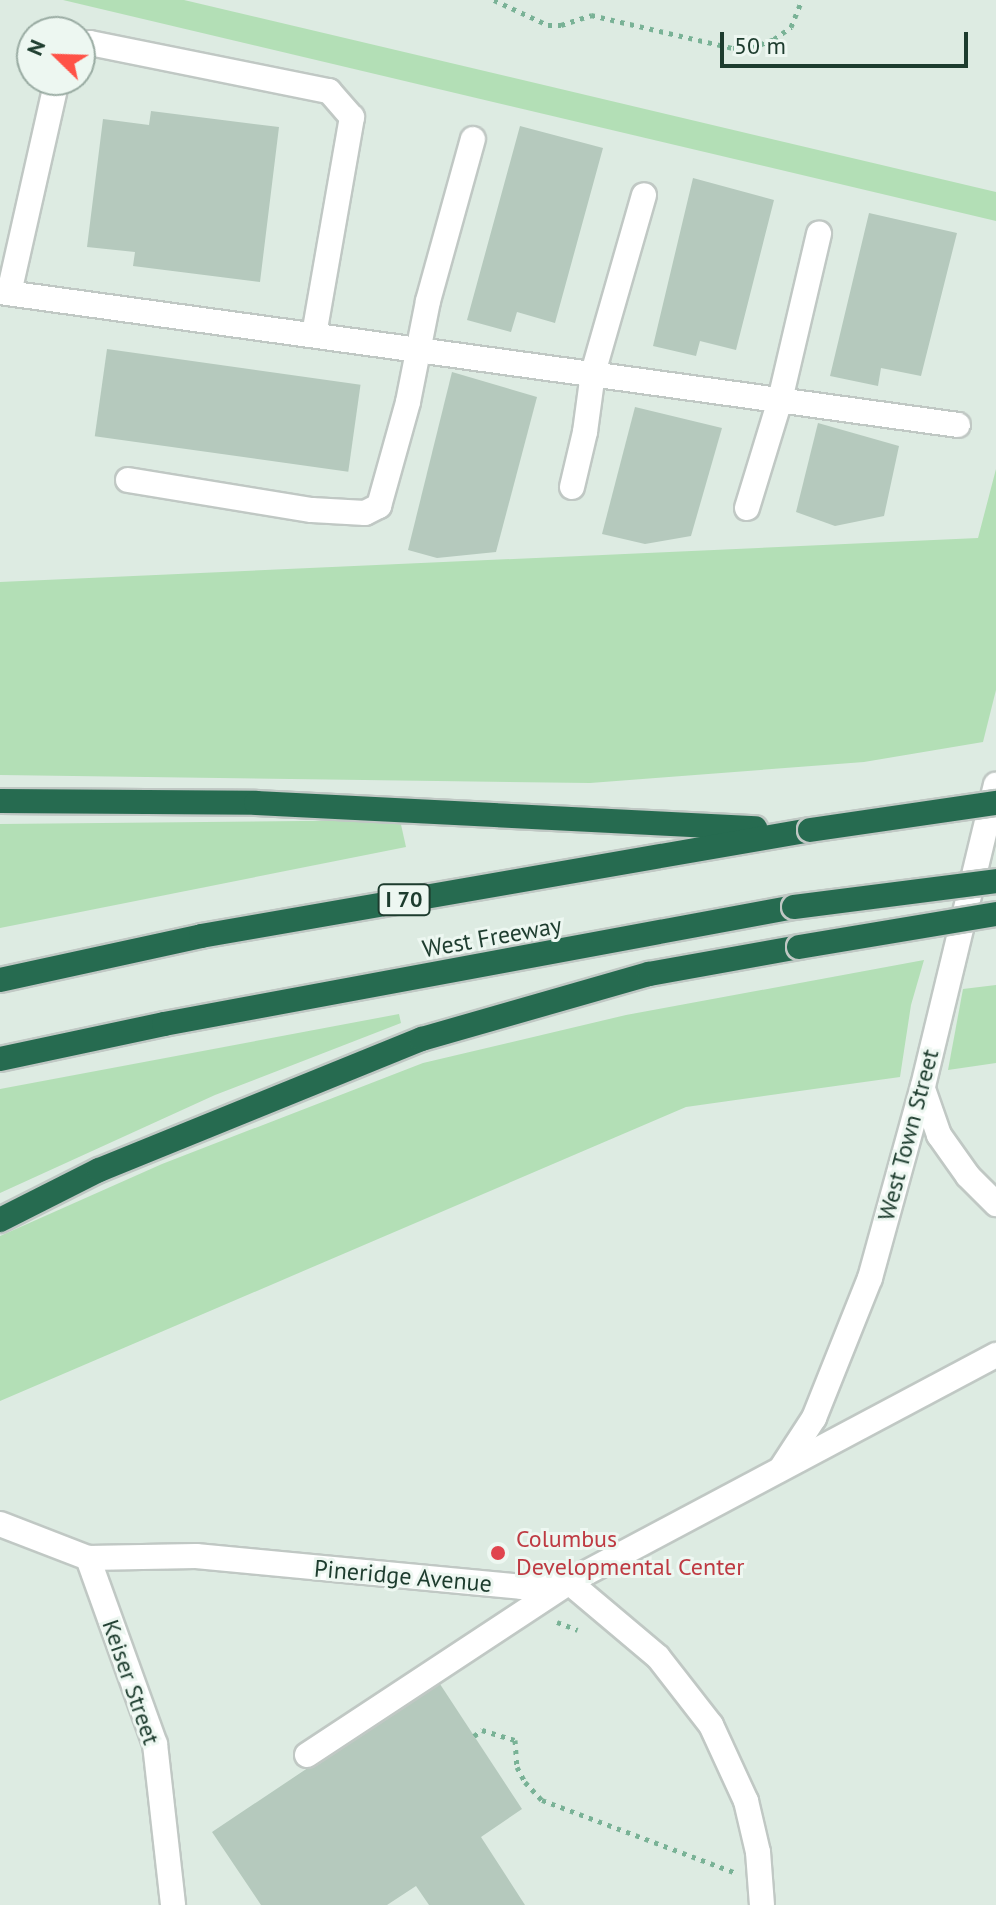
<!DOCTYPE html>
<style>
body{margin:0}
#map{position:relative;width:996px;height:1905px;overflow:hidden;background:#ddebe2;font-family:"PT Sans",sans-serif}
div>[style]{position:absolute}
[style*='--x']{left:calc(var(--x)*1px);top:calc(var(--y)*1px);width:calc(var(--w)*1px);rotate:calc(var(--a)*1deg)}
.green>*{inset:0;background:#b3dfb6}
.building>*{inset:0;background:#b5c9bd;transform-origin:0 0}
.path>*{height:5px;margin-top:-2.5px;transform-origin:0;background:repeating-linear-gradient(90deg,#79b296 0 4px,transparent 0 10px)}
.roads{filter:drop-shadow(2px 0 #c0c8c4) drop-shadow(-2px 0 #c0c8c4) drop-shadow(0 2px #c0c8c4) drop-shadow(0 -2px #c0c8c4)}
.minor>*{height:24px;margin:-12px;padding:0 12px;transform-origin:12px;border-radius:12px;background:#fff}
.highway>*{height:24px;margin:-12px;padding:0 12px;transform-origin:12px;border-radius:12px;background:#266b50}
.bridges{filter:drop-shadow(2px 0 #c0c8c4) drop-shadow(-2px 0 #c0c8c4) drop-shadow(0 2px #c0c8c4) drop-shadow(0 -2px #c0c8c4)}
.highway-bridge>*{height:24px;margin:-12px;padding:0 12px;transform-origin:12px;border-radius:12px;background:#266b50}
.dots>*{width:22px;height:22px;translate:-50% -50%;box-sizing:border-box;border:4px solid #edf7f1;border-radius:50%}
span{translate:-50% -50%;white-space:nowrap;text-align:center;line-height:1.15;-webkit-text-stroke:6px #edf7f1;paint-order:stroke}
.shield-label span{padding:2px 6px;background:#edf7f1;border:2px solid;border-radius:6px;-webkit-text-stroke-width:0}
.shield-label{font-size:22px;color:#1d3c2e;font-weight:700}
.street-label{font-size:24px;color:#1d3c2e}
.health-label{font-size:24px;color:#be3a42}
.left{translate:0 -50%;text-align:left}
.north{position:absolute;left:16px;top:16px;width:80px;height:80px;box-sizing:border-box;background:#edf7f1;border:2px solid #9aaca3;border-radius:50%;rotate:293deg;font-size:22px;font-weight:700;line-height:32px;text-align:center;color:#1d3c2e}
.north::after{content:'';display:block;margin:auto;width:28px;height:36px;background:#ff5247;clip-path:polygon(50% 0,100% 100%,50% 72%,0 100%)}
.scale{position:absolute;left:720px;top:32px;width:248px;height:36px;box-sizing:border-box;border:4px solid #1d3c2e;border-top:0;padding-left:10px;font-size:24px;line-height:28px;white-space:nowrap;color:#1d3c2e;-webkit-text-stroke:6px #edf7f1;paint-order:stroke}
</style>
<div id="map">
<div class="green">
<div style="clip-path:polygon(63px 0,184px 0,996px 192px,996px 221px)"></div>
<div style="clip-path:polygon(996px 469px,996px 690px,983px 742px,864px 762px,590px 783px,0 775px,0 582px,978px 538px)"></div>
<div style="clip-path:polygon(400px 820px,406px 847px,0 928px,0 824px)"></div>
<div style="clip-path:polygon(924px 960px,911px 1005px,900px 1077px,686px 1107px,0 1401px,0 1236px,162px 1164px,423px 1063px,626px 1015px)"></div>
<div style="clip-path:polygon(996px 985px,996px 1063px,948px 1070px,963px 989px)"></div>
<div style="clip-path:polygon(399px 1014px,401px 1023px,215px 1095px,0 1193px,0 1089px)"></div>
</div>
<div class="building">
<div style="clip-path:polygon(151px 111px,279px 127px,260px 282px,133px 266px,135px 252px,87px 247px,103px 119px,149px 125px)"></div>
<div style="clip-path:polygon(520px 126px,603px 148px,555px 323px,517px 312px,511px 332px,467px 320px)"></div>
<div style="clip-path:polygon(693px 178px,774px 200px,736px 350px,700px 341px,696px 356px,653px 346px)"></div>
<div style="clip-path:polygon(869px 213px,957px 233px,921px 376px,881px 368px,878px 386px,830px 376px)"></div>
<div style="left:107px;top:349px;width:256px;height:88px;rotate:8deg"></div>
<div style="clip-path:polygon(452px 372px,537px 397px,496px 552px,437px 558px,408px 550px)"></div>
<div style="clip-path:polygon(635px 407px,722px 428px,691px 536px,645px 544px,602px 534px)"></div>
<div style="clip-path:polygon(818px 423px,899px 446px,884px 516px,835px 526px,796px 512px)"></div>
<div style="clip-path:polygon(438px 1681px,522px 1809px,481px 1837px,525px 1905px,429px 1905px,416px 1886px,387px 1905px,261px 1905px,212px 1832px)"></div>
</div>
<div class="path">
<div style="--x:494;--y:0;--w:60;--a:24.8"></div>
<div style="--x:548;--y:25;--w:13;--a:0"></div>
<div style="--x:561;--y:25;--w:32;--a:-18"></div>
<div style="--x:591;--y:15;--w:146;--a:13.1"></div>
<div style="--x:733;--y:48;--w:18;--a:0"></div>
<div style="--x:751;--y:48;--w:25;--a:-21"></div>
<div style="--x:774;--y:39;--w:21;--a:-35"></div>
<div style="--x:791;--y:27;--w:29;--a:-68"></div>
<div style="--x:557;--y:1622;--w:22;--a:21"></div>
<div style="--x:474;--y:1736;--w:10;--a:-37"></div>
<div style="--x:482;--y:1730;--w:34;--a:17"></div>
<div style="--x:515;--y:1740;--w:27;--a:86"></div>
<div style="--x:517;--y:1767;--w:17;--a:62"></div>
<div style="--x:525;--y:1782;--w:25;--a:47"></div>
<div style="--x:542;--y:1800;--w:205;--a:20.6"></div>
</div>
<div class="roads">
<div class="minor">
<div style="--x:80;--y:53;--w:14;--a:-45"></div>
<div style="--x:90;--y:43;--w:244;--a:11.4"></div>
<div style="--x:329;--y:91;--w:35;--a:49"></div>
<div style="--x:352;--y:117;--w:220;--a:99.9"></div>
<div style="--x:0;--y:292;--w:967;--a:7.9"></div>
<div style="--x:9;--y:293;--w:218;--a:-77.3"></div>
<div style="--x:128;--y:480;--w:186;--a:9.3"></div>
<div style="--x:312;--y:510;--w:53;--a:3.2"></div>
<div style="--x:365;--y:513;--w:16;--a:-27"></div>
<div style="--x:379;--y:506;--w:108;--a:-74.4"></div>
<div style="--x:408;--y:402;--w:103;--a:-78.8"></div>
<div style="--x:428;--y:301;--w:168;--a:-74.5"></div>
<div style="--x:572;--y:487;--w:57;--a:-76.7"></div>
<div style="--x:585;--y:432;--w:60;--a:-82.3"></div>
<div style="--x:593;--y:373;--w:185;--a:-74"></div>
<div style="--x:747;--y:508;--w:113;--a:-73"></div>
<div style="--x:780;--y:400;--w:171;--a:-76.8"></div>
<div style="--x:923;--y:1089;--w:49;--a:70.8"></div>
<div style="--x:939;--y:1135;--w:50;--a:54.7"></div>
<div style="--x:968;--y:1176;--w:40;--a:45"></div>
<div style="--x:782;--y:1467;--w:59;--a:-56.9"></div>
<div style="--x:814;--y:1418;--w:151;--a:-68.2"></div>
<div style="--x:870;--y:1278;--w:199;--a:-74.6"></div>
<div style="--x:923;--y:1086;--w:310;--a:-76.4"></div>
<div style="--x:0;--y:1524;--w:94;--a:21.1"></div>
<div style="--x:88;--y:1558;--w:108;--a:-1.1"></div>
<div style="--x:196;--y:1556;--w:326;--a:5.4"></div>
<div style="--x:521;--y:1587;--w:48;--a:-5.9"></div>
<div style="--x:569;--y:1582;--w:484;--a:-28"></div>
<div style="--x:88;--y:1558;--w:198;--a:70.2"></div>
<div style="--x:155;--y:1744;--w:162;--a:83.6"></div>
<div style="--x:307;--y:1755;--w:314;--a:-33.4"></div>
<div style="--x:569;--y:1582;--w:116;--a:40.1"></div>
<div style="--x:658;--y:1657;--w:86;--a:52.1"></div>
<div style="--x:711;--y:1725;--w:84;--a:65.3"></div>
<div style="--x:746;--y:1801;--w:52;--a:76.8"></div>
<div style="--x:758;--y:1852;--w:53;--a:85.7"></div>
</div>
<div class="highway">
<div style="--x:0;--y:801;--w:256;--a:0.4"></div>
<div style="--x:256;--y:803;--w:500;--a:2.9"></div>
<div style="--x:0;--y:980;--w:206;--a:-12.3"></div>
<div style="--x:201;--y:936;--w:618;--a:-9.87"></div>
<div style="--x:0;--y:1059;--w:168;--a:-12"></div>
<div style="--x:164;--y:1024;--w:641;--a:-10.52"></div>
<div style="--x:0;--y:1220;--w:111;--a:-26.8"></div>
<div style="--x:99;--y:1170;--w:349;--a:-22.1"></div>
<div style="--x:422;--y:1039;--w:236;--a:-16"></div>
<div style="--x:649;--y:974;--w:152;--a:-10.2"></div>
</div>
</div>
<div class="bridges">
<div class="highway-bridge">
<div style="--x:810;--y:830;--w:188;--a:-8.3"></div>
<div style="--x:794;--y:907;--w:204;--a:-7.3"></div>
<div style="--x:799;--y:947;--w:200;--a:-9.5"></div>
</div>
</div>
<div class="dots">
<div style="left:498px;top:1553px;background:#e0444e"></div>
</div>
<div class="shield-label">
<span style="left:404px;top:900px">I 70</span>
</div>
<div class="street-label">
<span style="left:492px;top:937px;rotate:-10deg">West Freeway</span>
<span style="left:908px;top:1135px;rotate:-75deg">West Town Street</span>
<span style="left:403px;top:1576px;rotate:5deg">Pineridge Avenue</span>
<span style="left:131px;top:1682px;rotate:71deg">Keiser Street</span>
</div>
<div class="health-label">
<span class="left" style="left:516px;top:1553px">Columbus<br>Developmental Center</span>
</div>
<div class="north">N</div>
<div class="scale">50 m</div>
</div>
